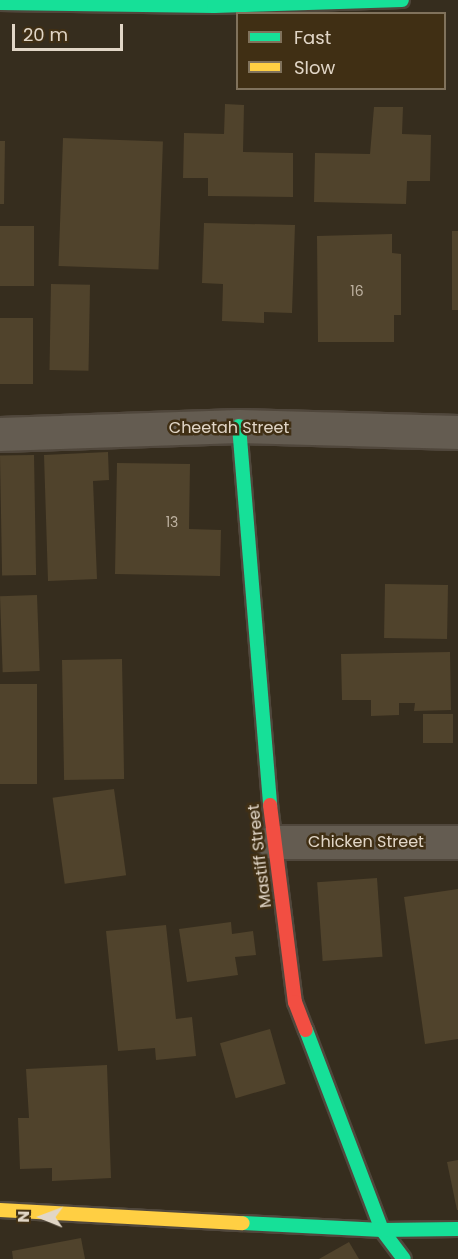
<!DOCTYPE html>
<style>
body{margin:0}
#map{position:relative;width:458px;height:1259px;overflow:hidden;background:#362d1e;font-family:Poppins,sans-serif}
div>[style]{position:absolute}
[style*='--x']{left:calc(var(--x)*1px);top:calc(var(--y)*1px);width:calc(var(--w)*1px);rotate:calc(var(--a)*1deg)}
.building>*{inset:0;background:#50432c;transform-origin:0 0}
.roads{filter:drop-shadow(2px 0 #50473c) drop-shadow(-2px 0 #50473c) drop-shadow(0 2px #50473c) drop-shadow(0 -2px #50473c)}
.street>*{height:33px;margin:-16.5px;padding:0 16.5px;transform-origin:16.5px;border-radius:16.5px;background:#645c51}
.fast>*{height:14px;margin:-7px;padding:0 7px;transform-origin:7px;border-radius:7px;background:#16e098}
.slow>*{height:14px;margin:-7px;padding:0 7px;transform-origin:7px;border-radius:7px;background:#ffcf43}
.jam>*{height:14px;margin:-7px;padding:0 7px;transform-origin:7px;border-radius:7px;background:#f24e42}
span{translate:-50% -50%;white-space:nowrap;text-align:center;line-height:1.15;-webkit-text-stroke:5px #402f14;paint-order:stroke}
.number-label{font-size:14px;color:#bdb1a0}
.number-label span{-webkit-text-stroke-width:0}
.street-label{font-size:16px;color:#e1d6c7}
.legend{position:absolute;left:236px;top:12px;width:210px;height:78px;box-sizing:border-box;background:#402f14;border:2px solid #80725c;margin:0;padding:8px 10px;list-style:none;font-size:18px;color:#e1d6c7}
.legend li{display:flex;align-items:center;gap:12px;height:30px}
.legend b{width:30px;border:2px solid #80725c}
.north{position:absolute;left:12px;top:1187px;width:60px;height:60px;-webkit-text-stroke:4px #402f14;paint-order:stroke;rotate:271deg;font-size:16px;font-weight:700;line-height:24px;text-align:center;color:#e1d6c7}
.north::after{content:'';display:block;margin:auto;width:21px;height:27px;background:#e1d6c7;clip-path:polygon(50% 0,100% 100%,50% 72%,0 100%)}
.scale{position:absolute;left:12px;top:24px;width:111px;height:27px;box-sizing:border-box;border:3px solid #e1d6c7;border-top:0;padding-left:8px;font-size:18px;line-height:21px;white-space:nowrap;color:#e1d6c7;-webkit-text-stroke:4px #402f14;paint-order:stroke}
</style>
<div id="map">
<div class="building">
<div style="clip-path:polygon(225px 104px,244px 105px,243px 152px,293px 153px,293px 197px,208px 196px,208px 178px,183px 178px,184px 133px,224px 134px)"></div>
<div style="clip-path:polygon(374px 107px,403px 107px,402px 134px,431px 135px,430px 181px,407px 181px,406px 204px,314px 202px,315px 153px,370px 154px)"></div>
<div style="left:63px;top:138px;width:100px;height:128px;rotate:2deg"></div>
<div style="clip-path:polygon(0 141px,5px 141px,4px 204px,0 204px)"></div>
<div style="clip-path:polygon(204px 223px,295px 225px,292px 313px,264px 312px,264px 323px,222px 321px,223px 284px,202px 283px)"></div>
<div style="left:0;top:226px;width:34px;height:60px"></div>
<div style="left:452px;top:231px;width:6px;height:79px"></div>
<div style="clip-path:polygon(392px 234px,392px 253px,401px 254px,401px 315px,394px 315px,394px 342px,318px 342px,317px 236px)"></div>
<div style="left:51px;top:284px;width:39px;height:86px;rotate:1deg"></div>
<div style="left:0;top:318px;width:33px;height:66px"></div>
<div style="clip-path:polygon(108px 452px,109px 480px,93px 481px,97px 579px,48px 581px,44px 455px)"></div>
<div style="left:34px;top:455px;width:120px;height:34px;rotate:89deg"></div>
<div style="clip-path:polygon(117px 463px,190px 464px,189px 529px,221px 530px,220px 576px,115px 574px)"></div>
<div style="left:385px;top:584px;width:63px;height:54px;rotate:1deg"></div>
<div style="left:37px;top:595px;width:76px;height:37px;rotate:88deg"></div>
<div style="clip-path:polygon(450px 652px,451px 710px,414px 711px,415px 703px,399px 703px,399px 715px,371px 716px,371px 700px,342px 700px,341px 654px)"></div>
<div style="left:122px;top:659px;width:120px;height:60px;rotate:89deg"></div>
<div style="left:0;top:684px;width:37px;height:100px"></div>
<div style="left:423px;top:714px;width:30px;height:29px"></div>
<div style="left:114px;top:789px;width:87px;height:62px;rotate:82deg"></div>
<div style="left:377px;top:878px;width:79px;height:60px;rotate:86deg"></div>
<div style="clip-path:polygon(458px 889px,458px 1039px,425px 1044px,404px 897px)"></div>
<div style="clip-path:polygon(231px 922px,232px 934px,253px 931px,256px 955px,235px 957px,238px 975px,187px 982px,179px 929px)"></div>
<div style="clip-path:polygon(166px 925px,176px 1019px,192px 1017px,196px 1056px,156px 1060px,155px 1048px,118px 1051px,106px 931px)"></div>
<div style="left:270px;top:1029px;width:57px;height:52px;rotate:74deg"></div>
<div style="clip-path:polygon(107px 1065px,111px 1178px,52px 1181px,52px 1168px,20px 1169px,18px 1118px,29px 1118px,26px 1069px)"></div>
<div style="clip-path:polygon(458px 1160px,458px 1210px,457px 1210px,447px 1162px)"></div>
<div style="clip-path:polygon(81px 1238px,85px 1259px,13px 1259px,12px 1251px)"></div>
<div style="clip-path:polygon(349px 1242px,359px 1259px,319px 1259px)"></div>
</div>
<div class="roads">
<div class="street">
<div style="--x:0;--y:434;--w:239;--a:-1.9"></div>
<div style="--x:239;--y:426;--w:219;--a:1.6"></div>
<div style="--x:273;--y:842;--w:185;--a:0"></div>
</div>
<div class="fast">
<div style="--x:0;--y:3;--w:214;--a:0.8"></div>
<div style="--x:214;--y:6;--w:188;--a:-1.8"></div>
<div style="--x:239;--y:426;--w:380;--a:85.3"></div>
<div style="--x:306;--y:1030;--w:214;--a:69.2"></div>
<div style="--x:382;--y:1230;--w:36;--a:53"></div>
<div style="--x:243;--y:1223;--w:139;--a:2.9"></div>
<div style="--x:382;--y:1230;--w:76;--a:-0.8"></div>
</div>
<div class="slow">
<div style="--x:0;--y:1210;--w:243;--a:3.1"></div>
</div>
<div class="jam">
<div style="--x:270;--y:805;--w:199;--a:82.8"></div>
<div style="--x:295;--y:1002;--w:30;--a:69"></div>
</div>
</div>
<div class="number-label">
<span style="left:357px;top:291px">16</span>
<span style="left:172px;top:522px">13</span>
</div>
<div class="street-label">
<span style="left:229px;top:428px">Cheetah Street</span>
<span style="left:366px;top:842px">Chicken Street</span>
<span style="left:260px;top:856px;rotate:-97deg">Mastiff Street</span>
</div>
<ul class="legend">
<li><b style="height:8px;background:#16e098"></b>Fast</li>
<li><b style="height:8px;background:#ffcf43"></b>Slow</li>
</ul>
<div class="north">N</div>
<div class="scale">20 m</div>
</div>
